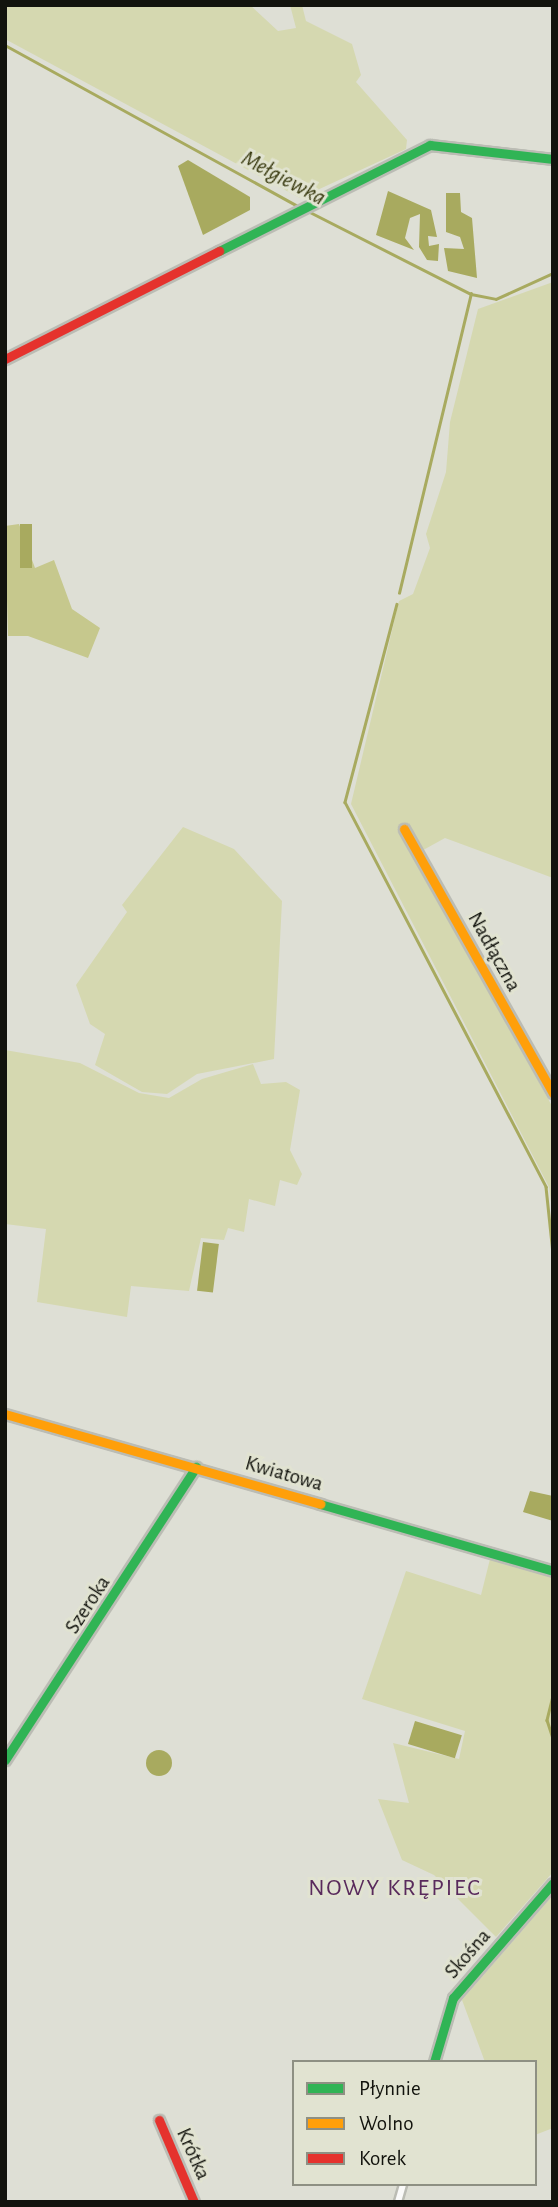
<!DOCTYPE html>
<meta charset="utf-8">
<style>
body{margin:0}
#map{position:relative;width:558px;height:2207px;overflow:hidden;background:#dedfd5;font-family:"Alegreya Sans",sans-serif}
div>[style]{position:absolute}
[style*='--x']{left:calc(var(--x)*1px);top:calc(var(--y)*1px);width:calc(var(--w)*1px);rotate:calc(var(--a)*1deg)}
.green>*{inset:0;background:#d5d8b0}
.forest>*{inset:0;background:#c6c88d}
.water>*{inset:0;background:#a8aa5f;transform-origin:0 0}
.round{border-radius:50%}
.stream>*{height:2.5px;margin:-1.25px;padding:0 1.25px;transform-origin:1.25px;border-radius:1.25px;background:#a8aa5f}
.roads{filter:drop-shadow(2px 0 #bbbcb4) drop-shadow(-2px 0 #bbbcb4) drop-shadow(0 2px #bbbcb4) drop-shadow(0 -2px #bbbcb4)}
.street>*{height:6px;margin:-3px;padding:0 3px;transform-origin:3px;border-radius:3px;background:#fafaf9}
.fast>*{height:9px;margin:-4.5px;padding:0 4.5px;transform-origin:4.5px;border-radius:4.5px;background:#30b455}
.slow>*{height:9px;margin:-4.5px;padding:0 4.5px;transform-origin:4.5px;border-radius:4.5px;background:#ff9f0a}
.jam>*{height:9px;margin:-4.5px;padding:0 4.5px;transform-origin:4.5px;border-radius:4.5px;background:#e5322d}
span{translate:-50% -50%;white-space:nowrap;text-align:center;line-height:1.15;-webkit-text-stroke:6px #e1e3d1;paint-order:stroke}
.street-label{font-size:21px;color:#12130d}
.water-label{font-size:23px;color:#3a3b11;font-style:italic}
.quarter-label{font-size:24px;color:#592a5c;letter-spacing:2px}
.frame{position:absolute;inset:0;border:7px solid #12130d;pointer-events:none}
.legend{position:absolute;left:292px;top:2060px;width:245px;height:126px;box-sizing:border-box;background:#e1e3d1;border:2px solid #8e9083;margin:0;padding:9px 12px;list-style:none;font-size:21px;color:#12130d}
.legend li{display:flex;align-items:center;gap:14px;height:35px}
.legend b{width:35px;border:2px solid #8e9083}
</style>
<div id="map">
<div class="green">
<div style="clip-path:polygon(5px 5px,250px 5px,278px 31px,296px 28px,290px 5px,302px 5px,306px 21px,352px 44px,361px 75px,356px 82px,407px 140px,406px 149px,300px 198px,5px 39px)"></div>
<div style="clip-path:polygon(553px 282px,553px 878px,445px 838px,416px 854px,553px 1108px,553px 1218px,549px 1187px,351px 804px,399px 601px,413px 594px,430px 548px,426px 534px,446px 472px,450px 422px,478px 309px)"></div>
<div style="clip-path:polygon(183px 827px,234px 849px,282px 901px,274px 1059px,197px 1074px,167px 1094px,142px 1092px,95px 1065px,105px 1034px,90px 1024px,76px 985px,127px 912px,122px 905px)"></div>
<div style="clip-path:polygon(5px 1050px,80px 1063px,139px 1093px,169px 1098px,202px 1079px,253px 1064px,261px 1084px,286px 1082px,300px 1090px,290px 1150px,302px 1174px,297px 1185px,280px 1180px,275px 1206px,249px 1199px,244px 1232px,228px 1228px,224px 1240px,201px 1238px,189px 1291px,131px 1286px,127px 1317px,37px 1302px,46px 1229px,5px 1224px)"></div>
<div style="clip-path:polygon(490px 1559px,553px 1577px,553px 1872px,496px 1937px,434px 1875px,402px 1860px,378px 1799px,409px 1803px,393px 1743px,459px 1759px,465px 1731px,362px 1699px,406px 1571px,481px 1595px)"></div>
<div style="clip-path:polygon(553px 1895px,553px 2128px,535px 2135px,535px 2062px,485px 2062px,462px 2000px)"></div>
</div>
<div class="forest">
<div style="clip-path:polygon(19px 524px,35px 568px,54px 560px,72px 609px,100px 628px,88px 658px,28px 636px,8px 636px,5px 526px)"></div>
</div>
<div class="water">
<div style="clip-path:polygon(188px 160px,250px 197px,250px 210px,203px 235px,178px 166px)"></div>
<div style="clip-path:polygon(388px 191px,431px 210px,437px 237px,428px 236px,429px 246px,439px 244px,438px 261px,427px 260px,419px 247px,420px 214px,410px 218px,405px 238px,414px 250px,376px 235px)"></div>
<div style="clip-path:polygon(446px 193px,460px 193px,461px 212px,472px 218px,477px 278px,448px 271px,444px 248px,464px 249px,460px 237px,446px 232px)"></div>
<div style="left:20px;top:524px;width:12px;height:44px"></div>
<div style="left:203px;top:1242px;width:16px;height:49px;rotate:7deg"></div>
<div style="clip-path:polygon(530px 1491px,553px 1496px,553px 1521px,523px 1512px)"></div>
<div style="left:415px;top:1721px;width:49px;height:24px;rotate:17deg"></div>
<div class="round" style="left:146px;top:1750px;width:26px;height:26px"></div>
</div>
<div class="stream">
<div style="--x:5;--y:45;--w:337;--a:28.8"></div>
<div style="--x:306;--y:210;--w:185;--a:27"></div>
<div style="--x:471;--y:294;--w:25;--a:11"></div>
<div style="--x:496;--y:299;--w:63;--a:-24.5"></div>
<div style="--x:399;--y:593;--w:308;--a:-76.5"></div>
<div style="--x:397;--y:604;--w:205;--a:104.7"></div>
<div style="--x:345;--y:802;--w:434;--a:62.4"></div>
<div style="--x:546;--y:1187;--w:67;--a:84"></div>
<div style="--x:553;--y:1696;--w:25;--a:104"></div>
<div style="--x:547;--y:1720;--w:20;--a:72"></div>
</div>
<div class="roads">
<div class="street">
<div style="--x:398;--y:2202;--w:19;--a:-74"></div>
</div>
<div class="fast">
<div style="--x:219;--y:251;--w:236;--a:-26.7"></div>
<div style="--x:430;--y:145;--w:124;--a:6.5"></div>
<div style="--x:320;--y:1504;--w:242;--a:16"></div>
<div style="--x:5;--y:1760;--w:350;--a:-56.9"></div>
<div style="--x:434;--y:2062;--w:67;--a:-73.5"></div>
<div style="--x:453;--y:1998;--w:152;--a:-49"></div>
</div>
<div class="slow">
<div style="--x:404;--y:829;--w:303;--a:60.6"></div>
<div style="--x:5;--y:1414;--w:328;--a:15.9"></div>
</div>
<div class="jam">
<div style="--x:5;--y:359;--w:240;--a:-26.8"></div>
<div style="--x:159;--y:2120;--w:89;--a:66.9"></div>
</div>
</div>
<div class="street-label">
<span style="left:494px;top:952px;rotate:61deg">Nadłączna</span>
<span style="left:284px;top:1474px;rotate:16deg">Kwiatowa</span>
<span style="left:88px;top:1605px;rotate:-57deg">Szeroka</span>
<span style="left:468px;top:1954px;rotate:-49deg">Skośna</span>
<span style="left:193px;top:2154px;rotate:66deg">Krótka</span>
</div>
<div class="water-label">
<span style="left:283px;top:179px;rotate:28deg">Mełgiewka</span>
</div>
<div class="quarter-label">
<span style="left:395px;top:1889px">NOWY KRĘPIEC</span>
</div>
<div class="frame"></div>
<ul class="legend">
<li><b style="height:9px;background:#30b455"></b>Płynnie</li>
<li><b style="height:9px;background:#ff9f0a"></b>Wolno</li>
<li><b style="height:9px;background:#e5322d"></b>Korek</li>
</ul>
</div>
